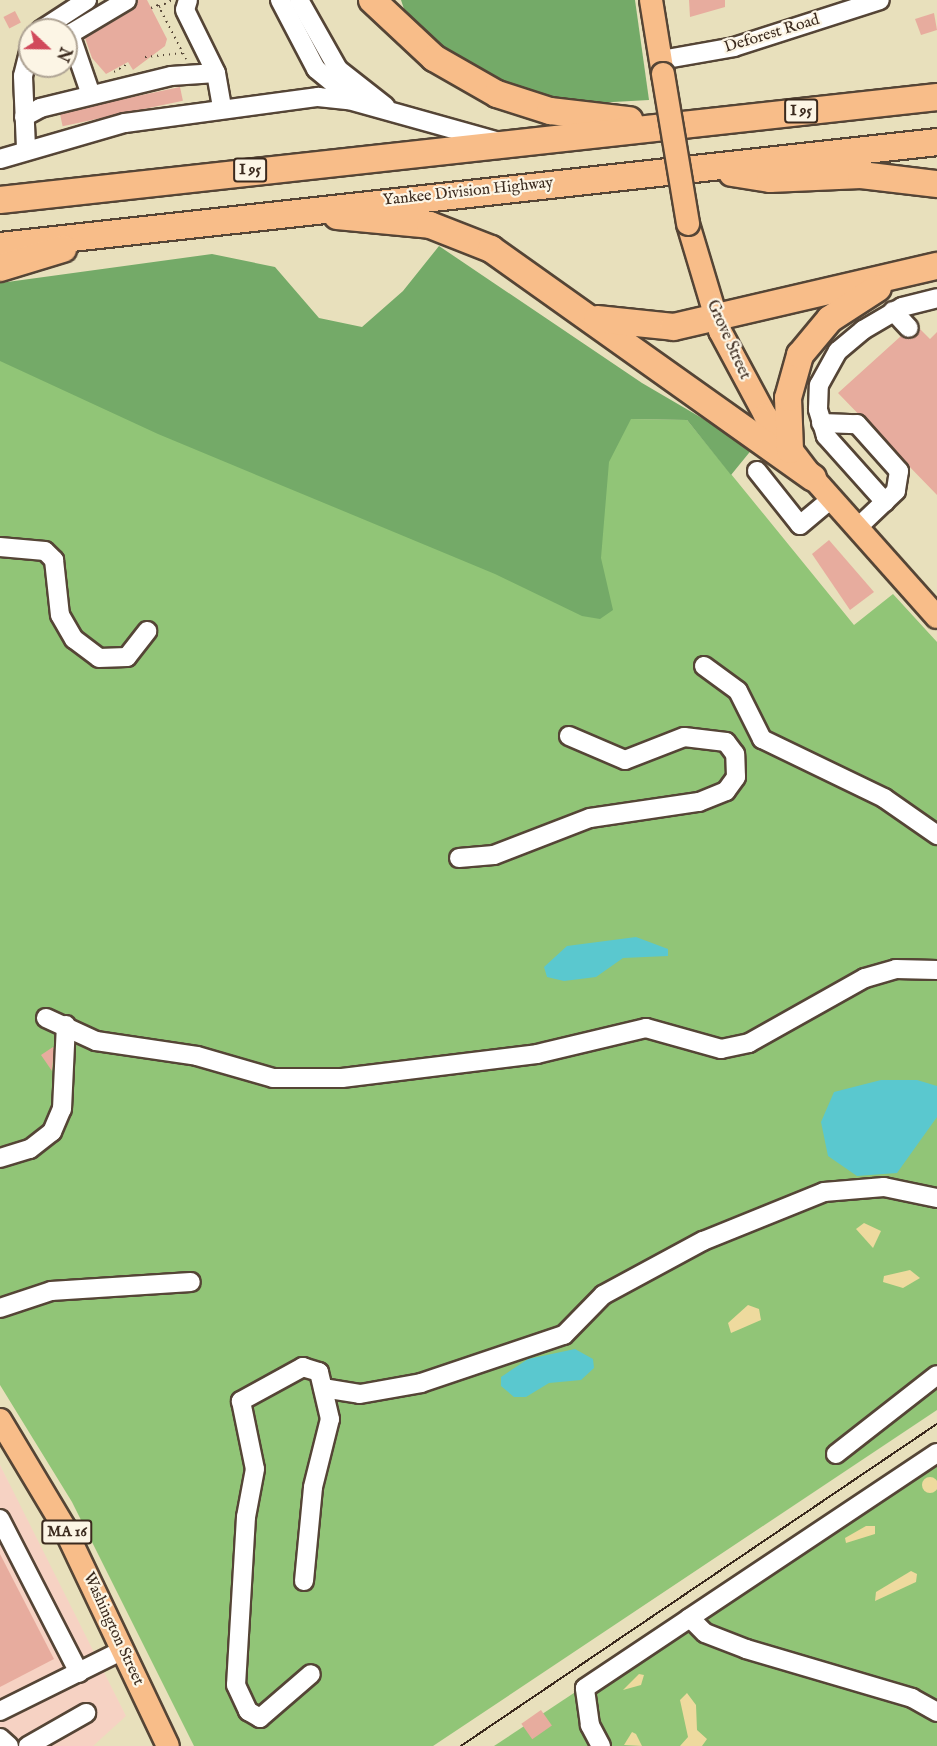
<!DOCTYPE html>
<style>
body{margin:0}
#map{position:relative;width:937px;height:1746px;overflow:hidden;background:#e8e0bc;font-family:"IM FELL English",serif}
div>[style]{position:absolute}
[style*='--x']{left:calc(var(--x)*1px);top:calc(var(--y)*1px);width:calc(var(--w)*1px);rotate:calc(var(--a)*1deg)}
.built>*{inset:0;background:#f6d2c3}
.green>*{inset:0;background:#91c577}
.forest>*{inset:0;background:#74aa68}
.sand>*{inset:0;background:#eeda9e}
.round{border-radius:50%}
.water>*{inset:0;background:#5ac8cf}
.building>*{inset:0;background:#e7ac9e;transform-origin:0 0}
.path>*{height:2px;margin-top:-1px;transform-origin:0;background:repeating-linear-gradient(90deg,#554536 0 1.5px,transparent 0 6px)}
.roads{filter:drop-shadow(2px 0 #554536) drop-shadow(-2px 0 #554536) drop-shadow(0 2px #554536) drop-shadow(0 -2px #554536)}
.minor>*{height:18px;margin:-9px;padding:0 9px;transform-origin:9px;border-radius:9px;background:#fff}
.major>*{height:22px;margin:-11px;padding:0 11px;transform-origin:11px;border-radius:11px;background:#f8bd89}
.highway>*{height:26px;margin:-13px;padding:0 13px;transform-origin:13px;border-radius:13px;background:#f8bd89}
.tram>*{height:1.5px;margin:-0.75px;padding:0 0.75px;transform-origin:0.75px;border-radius:0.75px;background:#3b2a1e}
.bridges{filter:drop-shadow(2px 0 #554536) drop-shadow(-2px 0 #554536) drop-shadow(0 2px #554536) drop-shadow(0 -2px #554536)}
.major-bridge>*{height:22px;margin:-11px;padding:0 11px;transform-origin:11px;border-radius:11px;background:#f8bd89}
span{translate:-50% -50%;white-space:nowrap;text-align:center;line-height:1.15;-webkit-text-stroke:4.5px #fcf5e5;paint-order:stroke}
.shield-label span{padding:2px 4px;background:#fcf5e5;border:2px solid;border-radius:4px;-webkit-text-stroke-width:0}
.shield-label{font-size:15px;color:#3b2a1e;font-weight:700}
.street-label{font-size:16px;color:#3b2a1e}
.north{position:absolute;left:18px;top:18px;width:60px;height:60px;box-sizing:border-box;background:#fcf5e5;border:2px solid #afa495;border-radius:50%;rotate:112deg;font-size:16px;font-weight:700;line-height:24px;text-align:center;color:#3b2a1e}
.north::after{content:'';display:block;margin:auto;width:21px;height:27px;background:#d1495b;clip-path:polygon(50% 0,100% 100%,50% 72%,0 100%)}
</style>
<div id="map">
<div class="built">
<div style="clip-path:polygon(0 1465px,126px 1716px,93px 1746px,0 1746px)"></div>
</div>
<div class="green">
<div style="clip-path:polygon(0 285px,631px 419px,687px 420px,854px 625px,893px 594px,937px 642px,937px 1410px,433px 1746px,194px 1746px,72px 1502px,0 1385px)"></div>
<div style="clip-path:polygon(937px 1452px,937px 1746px,494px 1746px)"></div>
</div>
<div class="forest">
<div style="clip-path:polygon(401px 0,635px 0,649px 100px,595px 103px,524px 93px,454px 58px,405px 12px)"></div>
<div style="clip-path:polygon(439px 246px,642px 383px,753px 448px,731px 475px,687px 420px,631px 419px,609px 462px,601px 558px,613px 610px,600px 619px,582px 616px,495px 574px,158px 434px,0 361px,0 283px,212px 254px,275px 267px,319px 318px,362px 327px,403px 291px)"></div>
</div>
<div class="sand">
<div style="clip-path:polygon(864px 1223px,881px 1231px,873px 1248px,856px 1229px)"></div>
<div style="clip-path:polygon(910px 1270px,920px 1278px,903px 1288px,883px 1282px,884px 1276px)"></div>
<div style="clip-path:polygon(748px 1305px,759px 1309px,761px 1320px,731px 1333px,728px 1323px)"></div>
<div class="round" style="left:922px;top:1477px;width:16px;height:16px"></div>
<div style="clip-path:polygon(866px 1526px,875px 1526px,875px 1534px,846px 1543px,845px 1538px)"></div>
<div style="clip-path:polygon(911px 1571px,917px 1574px,916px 1582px,875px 1601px,876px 1592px)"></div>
<div style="clip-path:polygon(639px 1674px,644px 1675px,641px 1685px,623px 1690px)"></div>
<div style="clip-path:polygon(687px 1693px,696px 1705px,697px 1730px,707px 1739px,702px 1746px,680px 1746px,688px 1737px,680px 1700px)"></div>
<div style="clip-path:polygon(632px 1732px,636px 1734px,642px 1746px,624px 1745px)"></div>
</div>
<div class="water">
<div style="clip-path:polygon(636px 937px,668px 949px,668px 956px,623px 958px,596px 977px,564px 981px,547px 977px,544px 967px,567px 946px)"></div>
<div style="clip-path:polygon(881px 1080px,917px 1080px,937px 1086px,937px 1117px,897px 1173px,857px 1176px,828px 1156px,821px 1122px,834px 1092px)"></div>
<div style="clip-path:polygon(575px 1349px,593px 1359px,594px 1368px,581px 1380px,549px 1383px,526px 1397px,514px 1397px,501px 1386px,501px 1377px,528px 1359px)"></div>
</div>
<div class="building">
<div style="clip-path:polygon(138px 0,147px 0,167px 39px,165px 46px,133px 70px,128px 62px,106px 74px,92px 58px,85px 38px,133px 10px)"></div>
<div style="clip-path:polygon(689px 0,725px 0,725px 7px,690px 17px)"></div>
<div style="left:15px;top:11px;width:13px;height:13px;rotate:63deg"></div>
<div style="clip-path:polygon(934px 13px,937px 30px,921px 35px,915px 19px)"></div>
<div style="left:180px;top:87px;width:14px;height:123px;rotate:78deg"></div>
<div style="clip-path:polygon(920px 329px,930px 339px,937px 332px,937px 495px,838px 393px,901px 336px,912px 339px)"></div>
<div style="clip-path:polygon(829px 540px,874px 592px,850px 610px,812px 554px)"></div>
<div style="clip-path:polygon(53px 1047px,54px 1048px,52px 1071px,41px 1055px)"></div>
<div style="clip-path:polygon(0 1554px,54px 1659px,0 1687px)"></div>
<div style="left:541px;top:1710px;width:19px;height:24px;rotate:55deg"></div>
</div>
<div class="path">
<div style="--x:159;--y:7;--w:15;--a:-28"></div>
<div style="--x:151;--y:8;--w:8;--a:-23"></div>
<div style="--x:158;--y:5;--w:61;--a:62.6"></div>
<div style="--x:145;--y:57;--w:38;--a:-6"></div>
<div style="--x:114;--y:72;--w:17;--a:-31"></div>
</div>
<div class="roads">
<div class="minor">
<div style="--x:188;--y:0;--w:10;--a:107"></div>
<div style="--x:185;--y:10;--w:70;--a:63.8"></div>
<div style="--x:216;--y:73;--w:36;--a:80"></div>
<div style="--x:280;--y:0;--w:78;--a:62.4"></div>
<div style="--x:316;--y:69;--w:45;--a:39.6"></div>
<div style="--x:299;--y:0;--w:79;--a:60.5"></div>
<div style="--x:338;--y:69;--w:60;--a:38.2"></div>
<div style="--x:41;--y:30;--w:55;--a:-33.1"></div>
<div style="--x:661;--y:60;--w:74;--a:-10.1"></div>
<div style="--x:734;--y:47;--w:153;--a:-17.8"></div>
<div style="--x:91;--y:95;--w:65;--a:-109"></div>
<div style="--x:70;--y:34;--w:66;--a:-30.8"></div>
<div style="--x:24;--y:117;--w:18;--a:-29"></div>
<div style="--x:40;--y:108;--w:135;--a:-13.7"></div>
<div style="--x:171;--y:76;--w:45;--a:-3.8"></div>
<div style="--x:26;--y:148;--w:72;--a:-92.4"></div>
<div style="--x:23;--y:76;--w:30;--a:-76"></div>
<div style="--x:0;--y:159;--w:130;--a:-16.1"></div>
<div style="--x:125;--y:123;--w:195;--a:-7.7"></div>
<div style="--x:318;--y:97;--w:31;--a:6"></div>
<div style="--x:349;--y:100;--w:153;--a:15.6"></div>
<div style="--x:893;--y:311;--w:23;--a:47"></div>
<div style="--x:821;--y:423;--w:36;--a:2"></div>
<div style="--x:857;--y:424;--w:63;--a:48.2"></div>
<div style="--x:899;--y:471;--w:20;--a:99"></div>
<div style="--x:896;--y:491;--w:54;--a:136.5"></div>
<div style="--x:757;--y:471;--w:69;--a:51.5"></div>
<div style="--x:800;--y:525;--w:40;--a:-40"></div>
<div style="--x:885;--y:502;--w:89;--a:-131.8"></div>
<div style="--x:826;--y:436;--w:28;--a:-107"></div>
<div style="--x:818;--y:409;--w:24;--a:-88"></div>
<div style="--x:819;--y:385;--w:39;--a:-61"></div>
<div style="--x:838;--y:351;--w:33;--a:-40"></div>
<div style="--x:863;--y:330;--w:45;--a:-30.5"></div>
<div style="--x:902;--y:307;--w:36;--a:-14"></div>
<div style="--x:0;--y:547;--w:45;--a:5.1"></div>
<div style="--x:45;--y:551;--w:13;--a:45"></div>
<div style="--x:54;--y:560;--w:55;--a:83.8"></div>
<div style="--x:60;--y:615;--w:28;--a:60"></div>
<div style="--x:74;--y:639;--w:31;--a:37"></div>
<div style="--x:99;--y:658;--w:28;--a:-2"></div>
<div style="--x:127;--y:657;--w:33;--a:-52"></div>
<div style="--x:704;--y:666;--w:42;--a:36.3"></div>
<div style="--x:738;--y:691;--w:54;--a:63.4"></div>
<div style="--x:762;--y:739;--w:136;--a:25.8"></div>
<div style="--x:884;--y:798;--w:65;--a:34.9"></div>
<div style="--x:459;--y:858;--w:35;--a:-5"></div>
<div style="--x:494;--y:855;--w:103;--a:-21.1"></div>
<div style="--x:590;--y:818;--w:110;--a:-8.4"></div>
<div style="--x:699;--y:802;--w:29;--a:-22"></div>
<div style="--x:726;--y:791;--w:17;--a:-54"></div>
<div style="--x:736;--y:777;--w:23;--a:-92"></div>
<div style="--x:735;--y:754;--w:15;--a:-127"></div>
<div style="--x:726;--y:742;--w:42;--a:-173.2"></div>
<div style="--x:684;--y:737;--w:63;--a:158.7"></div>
<div style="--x:625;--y:760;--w:61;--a:-156.8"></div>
<div style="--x:46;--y:1018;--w:55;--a:24.7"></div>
<div style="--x:96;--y:1041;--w:102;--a:8.4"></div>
<div style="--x:197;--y:1056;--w:79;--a:16.1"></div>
<div style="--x:273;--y:1078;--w:69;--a:0"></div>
<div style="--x:342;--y:1078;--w:196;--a:-7"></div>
<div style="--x:537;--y:1054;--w:112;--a:-13.4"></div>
<div style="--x:646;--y:1028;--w:78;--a:15.6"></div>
<div style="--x:721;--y:1049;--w:29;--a:-12"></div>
<div style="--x:749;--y:1043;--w:133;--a:-29.3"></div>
<div style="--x:865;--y:978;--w:32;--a:-16"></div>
<div style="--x:896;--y:969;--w:41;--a:1.4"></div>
<div style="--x:0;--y:1158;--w:31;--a:-17"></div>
<div style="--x:30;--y:1149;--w:28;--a:-38"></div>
<div style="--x:52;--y:1132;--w:25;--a:-67"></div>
<div style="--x:62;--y:1109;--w:84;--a:-87.3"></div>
<div style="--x:0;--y:1308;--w:54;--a:-18.4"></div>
<div style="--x:51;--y:1291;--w:140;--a:-3.7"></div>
<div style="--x:323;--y:1388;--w:37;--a:9"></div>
<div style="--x:360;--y:1394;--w:62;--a:-10.2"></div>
<div style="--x:421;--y:1383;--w:151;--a:-18.6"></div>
<div style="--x:564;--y:1335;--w:56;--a:-45.7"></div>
<div style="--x:603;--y:1295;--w:114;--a:-28.4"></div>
<div style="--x:703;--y:1241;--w:131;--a:-22"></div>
<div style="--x:824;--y:1192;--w:60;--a:-4.8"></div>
<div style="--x:884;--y:1187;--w:54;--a:11.7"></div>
<div style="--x:836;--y:1454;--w:128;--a:-38"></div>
<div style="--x:0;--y:1519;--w:173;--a:62.8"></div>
<div style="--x:304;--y:1581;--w:94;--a:-84.5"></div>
<div style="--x:313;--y:1487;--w:70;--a:-76"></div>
<div style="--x:330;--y:1419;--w:48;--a:-103.2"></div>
<div style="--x:319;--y:1372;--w:17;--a:-163"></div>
<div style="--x:303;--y:1367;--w:71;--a:151.3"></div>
<div style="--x:241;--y:1401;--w:69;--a:78.4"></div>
<div style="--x:255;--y:1469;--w:49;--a:100.6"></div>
<div style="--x:246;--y:1517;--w:168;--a:93.4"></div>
<div style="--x:236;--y:1685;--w:29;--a:65"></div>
<div style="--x:248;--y:1711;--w:14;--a:30"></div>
<div style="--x:260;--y:1718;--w:67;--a:-40.8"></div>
<div style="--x:688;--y:1619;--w:299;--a:-33.7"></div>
<div style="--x:0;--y:1711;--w:137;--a:-26.4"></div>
<div style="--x:0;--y:1738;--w:12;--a:42"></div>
<div style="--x:28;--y:1746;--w:67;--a:-29.6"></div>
<div style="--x:601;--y:1746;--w:24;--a:-118"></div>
<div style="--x:590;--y:1725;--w:37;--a:-98"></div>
<div style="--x:585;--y:1688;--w:126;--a:-33.7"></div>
<div style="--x:690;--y:1618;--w:21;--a:45"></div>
<div style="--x:705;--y:1633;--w:44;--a:21.3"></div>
<div style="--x:746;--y:1649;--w:173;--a:16.4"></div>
<div style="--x:912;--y:1698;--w:29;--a:29"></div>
</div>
<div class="major">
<div style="--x:651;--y:0;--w:75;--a:80.8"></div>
<div style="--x:688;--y:224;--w:112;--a:73.3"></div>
<div style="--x:720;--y:331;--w:95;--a:61.8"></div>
<div style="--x:765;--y:415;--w:79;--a:52.7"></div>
<div style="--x:813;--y:478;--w:186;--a:48.3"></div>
<div style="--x:0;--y:1420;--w:125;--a:59.1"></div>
<div style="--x:64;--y:1527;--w:242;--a:64.6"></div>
</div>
<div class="highway">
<div style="--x:372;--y:0;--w:85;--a:43.1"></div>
<div style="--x:434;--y:58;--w:73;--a:29.7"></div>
<div style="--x:497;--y:94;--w:56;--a:17.8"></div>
<div style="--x:550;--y:111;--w:80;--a:6.5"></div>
<div style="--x:732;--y:173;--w:38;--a:9"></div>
<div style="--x:770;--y:179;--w:91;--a:-2.5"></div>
<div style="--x:861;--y:175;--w:77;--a:6.8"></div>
<div style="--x:0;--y:200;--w:943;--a:-6.27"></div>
<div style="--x:337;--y:216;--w:93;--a:5.5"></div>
<div style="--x:430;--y:225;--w:66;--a:21.5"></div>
<div style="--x:491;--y:249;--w:395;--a:35.4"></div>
<div style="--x:0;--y:246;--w:943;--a:-6.33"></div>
<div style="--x:0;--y:268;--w:66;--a:-16.8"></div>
<div style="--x:597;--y:319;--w:77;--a:5.9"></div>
<div style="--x:674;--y:327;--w:270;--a:-13.1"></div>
<div style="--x:790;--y:450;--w:52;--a:-92.2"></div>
<div style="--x:788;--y:398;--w:45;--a:-74.4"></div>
<div style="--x:800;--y:355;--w:47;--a:-50.2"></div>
<div style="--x:830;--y:319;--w:57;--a:-32.9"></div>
</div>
</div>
<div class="tram">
<div style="--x:461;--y:1746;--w:575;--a:-34.08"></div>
</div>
<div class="bridges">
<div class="major-bridge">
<div style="--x:663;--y:74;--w:152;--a:80.5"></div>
</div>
</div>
<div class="shield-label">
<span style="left:801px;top:111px">I 95</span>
<span style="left:250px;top:170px">I 95</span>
<span style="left:67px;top:1532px">MA 16</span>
</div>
<div class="street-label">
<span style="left:772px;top:34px;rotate:-17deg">Deforest Road</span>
<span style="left:468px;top:192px;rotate:-6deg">Yankee Division Highway</span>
<span style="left:728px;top:340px;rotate:66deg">Grove Street</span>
<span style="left:113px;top:1629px;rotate:65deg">Washington Street</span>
</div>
<div class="north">N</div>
</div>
